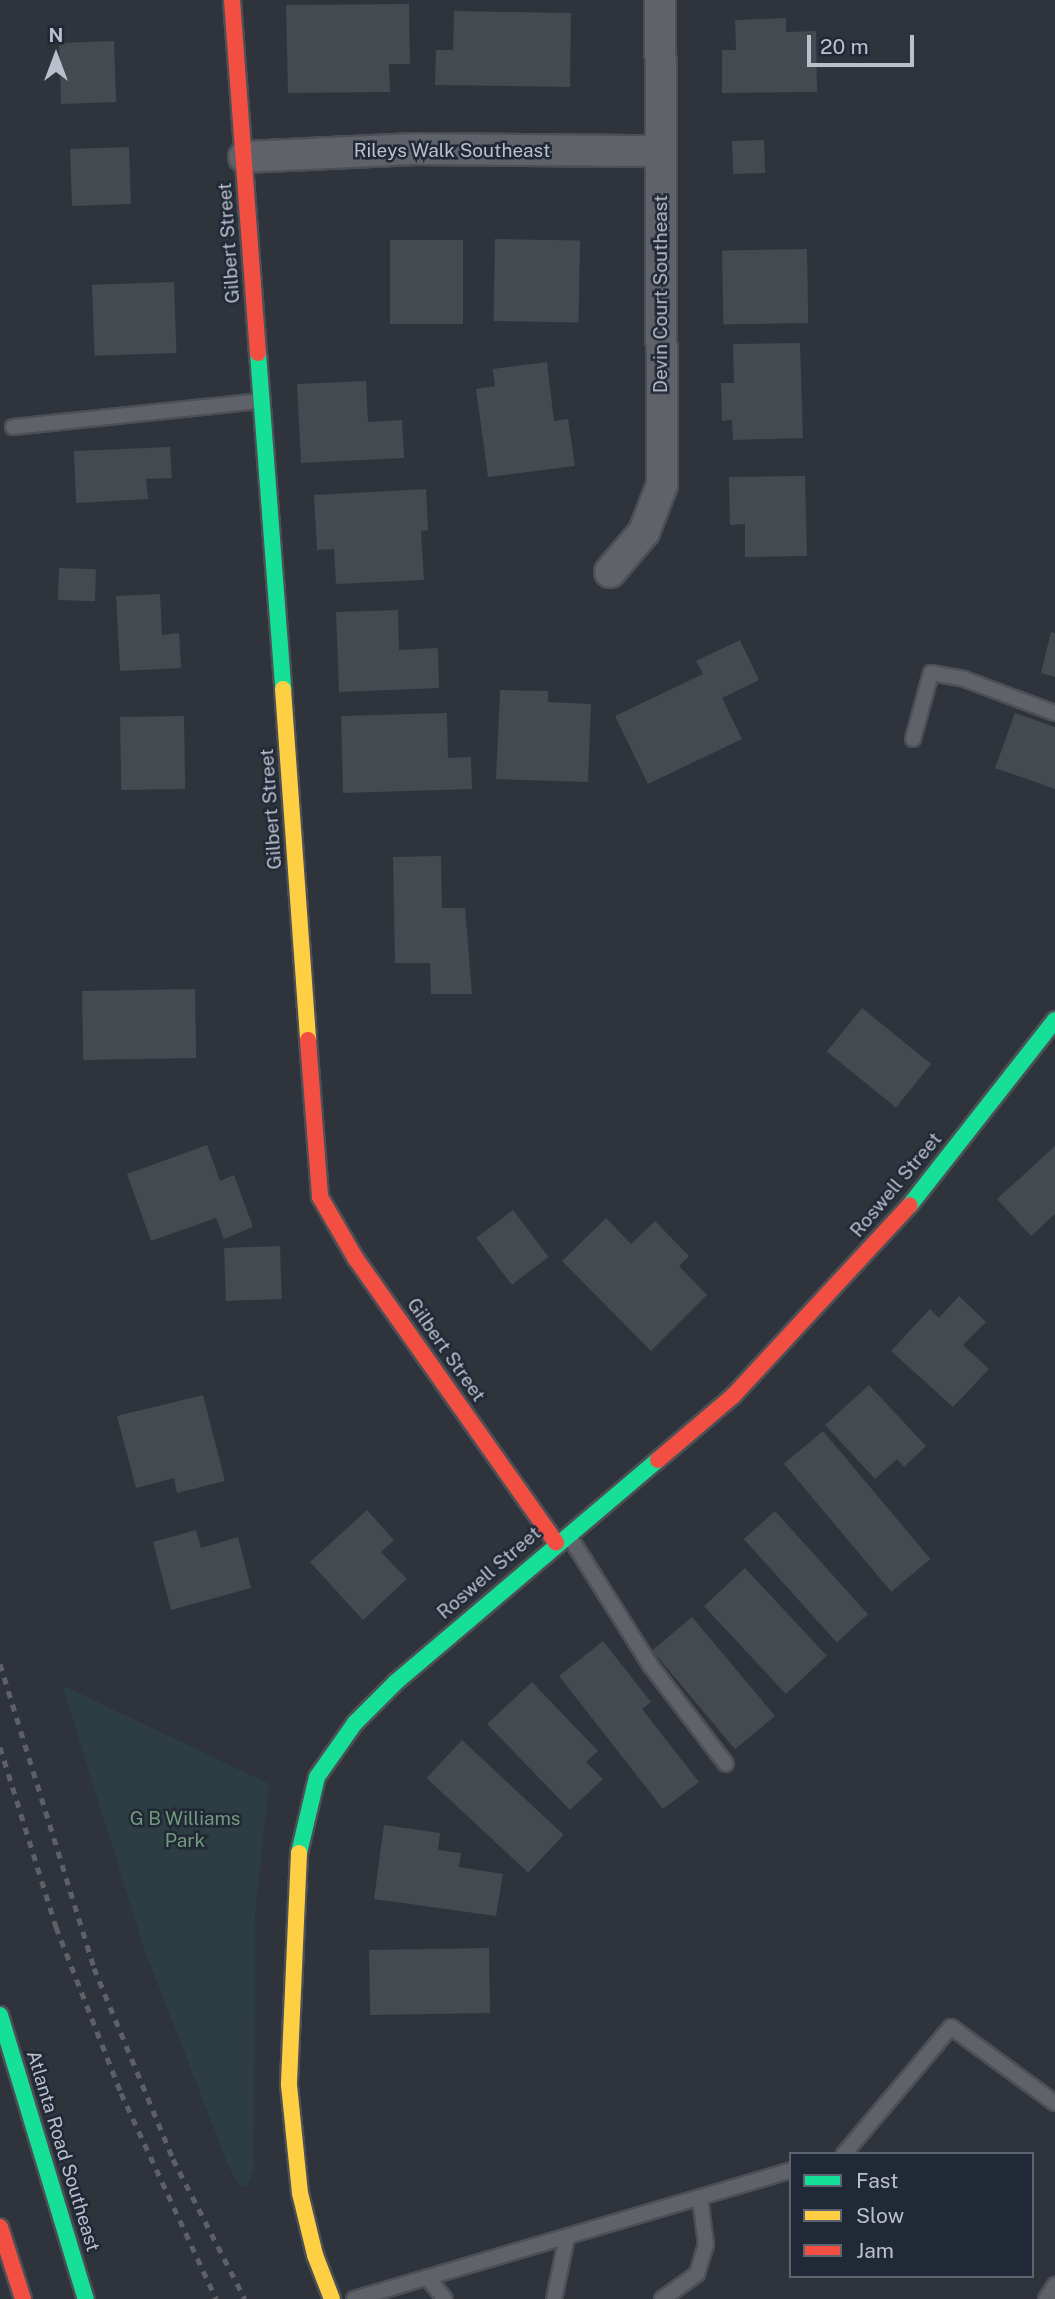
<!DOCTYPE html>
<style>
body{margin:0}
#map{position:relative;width:1055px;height:2299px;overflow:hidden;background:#2f333b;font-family:"Public Sans",sans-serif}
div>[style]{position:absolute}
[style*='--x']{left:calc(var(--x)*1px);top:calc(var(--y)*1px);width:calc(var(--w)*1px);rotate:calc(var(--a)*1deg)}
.green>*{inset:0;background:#2c3e42}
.building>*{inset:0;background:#454950;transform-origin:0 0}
.roads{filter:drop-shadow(2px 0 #4c5056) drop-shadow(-2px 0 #4c5056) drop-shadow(0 2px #4c5056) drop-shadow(0 -2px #4c5056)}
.lane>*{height:14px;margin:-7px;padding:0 7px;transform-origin:7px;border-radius:7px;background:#5f6269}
.street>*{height:30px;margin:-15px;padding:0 15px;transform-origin:15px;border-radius:15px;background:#5f6269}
.fast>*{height:16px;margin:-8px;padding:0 8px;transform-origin:8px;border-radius:8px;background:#16e098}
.slow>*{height:16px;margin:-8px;padding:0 8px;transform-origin:8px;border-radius:8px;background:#ffcf43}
.jam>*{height:16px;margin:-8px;padding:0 8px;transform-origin:8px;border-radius:8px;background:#f24e42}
.rail>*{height:5px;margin-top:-2.5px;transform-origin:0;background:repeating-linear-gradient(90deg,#5d6066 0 7px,transparent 0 14px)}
span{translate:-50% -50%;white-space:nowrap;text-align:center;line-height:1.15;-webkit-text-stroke:5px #212936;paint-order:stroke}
.street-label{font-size:19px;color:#bac0cb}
.park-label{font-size:19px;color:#729a7d}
.legend{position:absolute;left:789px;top:2152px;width:245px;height:126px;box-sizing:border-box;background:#212936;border:2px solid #5e6572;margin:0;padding:9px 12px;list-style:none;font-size:21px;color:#bac0cb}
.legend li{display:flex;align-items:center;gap:14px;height:35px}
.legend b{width:35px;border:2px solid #5e6572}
.north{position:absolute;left:21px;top:21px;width:70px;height:70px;-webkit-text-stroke:5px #212936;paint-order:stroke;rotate:0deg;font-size:19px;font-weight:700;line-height:28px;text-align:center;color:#bac0cb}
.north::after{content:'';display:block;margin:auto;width:24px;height:32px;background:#bac0cb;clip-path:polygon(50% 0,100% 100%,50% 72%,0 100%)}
.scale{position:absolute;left:807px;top:35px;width:107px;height:32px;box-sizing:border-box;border:4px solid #bac0cb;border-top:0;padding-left:9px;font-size:21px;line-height:24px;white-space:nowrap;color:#bac0cb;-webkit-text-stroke:5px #212936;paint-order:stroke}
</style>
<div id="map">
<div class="green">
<div style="clip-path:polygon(62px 1685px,269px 1784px,255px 1915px,254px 2169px,247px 2187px,239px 2185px,229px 2167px,145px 1951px)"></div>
</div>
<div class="building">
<div style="clip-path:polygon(409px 4px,410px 64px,389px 64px,390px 92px,288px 93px,286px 5px)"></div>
<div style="clip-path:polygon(454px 11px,571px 13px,570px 87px,435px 85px,436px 50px,453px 50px)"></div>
<div style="clip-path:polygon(786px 18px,786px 32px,816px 31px,817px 92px,722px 93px,722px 50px,736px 50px,735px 20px)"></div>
<div style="left:114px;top:41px;width:61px;height:55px;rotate:88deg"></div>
<div style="left:764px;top:140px;width:33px;height:32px;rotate:88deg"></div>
<div style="left:129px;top:147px;width:57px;height:59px;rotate:88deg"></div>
<div style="left:495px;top:239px;width:85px;height:82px;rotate:1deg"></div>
<div style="left:390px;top:240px;width:73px;height:84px"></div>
<div style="left:807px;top:249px;width:74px;height:85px;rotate:89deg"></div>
<div style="left:174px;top:282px;width:71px;height:82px;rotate:88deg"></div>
<div style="clip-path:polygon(800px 343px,803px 438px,733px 440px,732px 420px,722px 421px,721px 383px,734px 383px,733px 344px)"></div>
<div style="clip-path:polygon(547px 362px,554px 421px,568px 419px,575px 466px,488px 477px,476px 389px,495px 386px,493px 369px)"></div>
<div style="clip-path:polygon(366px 381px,368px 422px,402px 420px,404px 458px,301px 463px,297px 384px)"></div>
<div style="clip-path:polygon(170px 447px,172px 478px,146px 479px,148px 499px,76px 503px,74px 451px)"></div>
<div style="clip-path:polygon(805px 476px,807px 556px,745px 557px,745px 524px,730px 525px,729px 477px)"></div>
<div style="clip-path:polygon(426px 489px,428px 530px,421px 531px,424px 580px,336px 584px,334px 549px,317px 550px,314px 495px)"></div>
<div style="left:59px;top:568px;width:37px;height:32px;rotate:2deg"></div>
<div style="clip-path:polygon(160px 594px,162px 635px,179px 633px,181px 668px,120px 671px,116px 596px)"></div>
<div style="clip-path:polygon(398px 610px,399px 650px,438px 648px,439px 688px,339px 692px,336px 612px)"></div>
<div style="clip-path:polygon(1051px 632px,1055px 633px,1055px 677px,1041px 673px)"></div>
<div style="clip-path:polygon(740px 640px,759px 680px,722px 698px,742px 739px,648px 784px,615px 716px,703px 674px,696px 661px)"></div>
<div style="clip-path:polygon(500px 690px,548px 691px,548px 702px,591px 704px,588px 782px,496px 779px)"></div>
<div style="clip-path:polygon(447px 713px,448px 758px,471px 757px,472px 789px,343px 793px,341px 716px)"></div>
<div style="clip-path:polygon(1015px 713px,1055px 727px,1055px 789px,995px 768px)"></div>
<div style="left:184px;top:716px;width:73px;height:64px;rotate:89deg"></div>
<div style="clip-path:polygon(441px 856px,442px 908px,465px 908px,472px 994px,431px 994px,430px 963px,395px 963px,393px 857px)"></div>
<div style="left:195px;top:989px;width:69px;height:113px;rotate:89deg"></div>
<div style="left:862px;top:1008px;width:89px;height:56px;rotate:39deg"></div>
<div style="clip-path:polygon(207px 1145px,220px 1181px,234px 1175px,253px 1227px,224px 1239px,216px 1218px,151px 1241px,127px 1174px)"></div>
<div style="clip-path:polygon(1055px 1146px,1055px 1214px,1031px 1236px,997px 1199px)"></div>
<div style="left:513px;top:1210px;width:59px;height:46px;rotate:53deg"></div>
<div style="clip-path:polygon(606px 1218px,631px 1244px,655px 1221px,689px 1256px,679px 1266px,707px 1295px,651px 1351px,562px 1261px)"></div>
<div style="left:280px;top:1246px;width:53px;height:56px;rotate:88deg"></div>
<div style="clip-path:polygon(959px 1296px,986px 1322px,963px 1345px,989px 1369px,953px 1407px,891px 1351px,930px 1309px,939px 1318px)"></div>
<div style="clip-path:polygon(869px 1385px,926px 1446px,904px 1467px,897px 1459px,875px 1479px,825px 1425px)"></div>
<div style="clip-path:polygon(203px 1395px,225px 1481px,177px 1493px,174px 1478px,136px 1488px,117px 1416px)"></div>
<div style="left:823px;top:1431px;width:167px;height:51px;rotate:50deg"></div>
<div style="clip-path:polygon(367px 1510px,394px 1540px,381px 1552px,407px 1579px,363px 1620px,310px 1562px)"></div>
<div style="left:775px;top:1511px;width:139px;height:42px;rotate:48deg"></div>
<div style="clip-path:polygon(196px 1530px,201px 1548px,238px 1537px,251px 1588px,171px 1610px,153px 1542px)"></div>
<div style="left:745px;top:1568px;width:120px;height:56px;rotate:47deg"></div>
<div style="left:692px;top:1617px;width:129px;height:52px;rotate:50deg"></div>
<div style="clip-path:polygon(603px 1641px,651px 1702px,642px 1709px,699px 1782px,663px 1809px,559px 1676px)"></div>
<div style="clip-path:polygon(532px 1682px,598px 1751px,586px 1762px,603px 1779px,570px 1810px,487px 1724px)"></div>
<div style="left:462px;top:1740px;width:139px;height:52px;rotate:43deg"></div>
<div style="clip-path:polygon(384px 1825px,440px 1833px,438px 1850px,461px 1853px,459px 1867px,503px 1874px,496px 1916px,374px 1899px)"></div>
<div style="left:489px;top:1948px;width:65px;height:120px;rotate:89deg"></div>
</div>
<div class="roads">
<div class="lane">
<div style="--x:13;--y:427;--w:248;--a:-6"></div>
<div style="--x:913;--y:739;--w:68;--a:-74.7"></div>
<div style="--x:931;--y:673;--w:34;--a:10"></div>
<div style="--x:964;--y:679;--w:97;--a:20.5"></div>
<div style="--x:569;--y:1536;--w:154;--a:57.8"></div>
<div style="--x:651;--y:1666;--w:123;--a:52.6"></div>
<div style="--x:844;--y:2154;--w:166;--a:-49.9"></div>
<div style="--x:951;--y:2027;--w:129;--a:36.2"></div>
<div style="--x:427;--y:2277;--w:28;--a:51"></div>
<div style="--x:354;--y:2299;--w:456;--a:-16.4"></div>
<div style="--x:554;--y:2299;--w:63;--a:-78.2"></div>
<div style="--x:662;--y:2299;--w:43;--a:-35.5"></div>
<div style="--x:697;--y:2274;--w:30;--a:-73"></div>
<div style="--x:706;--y:2245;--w:48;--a:-97.1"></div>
<div style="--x:1046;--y:2299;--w:17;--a:-57"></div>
</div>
<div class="street">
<div style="--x:244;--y:157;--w:171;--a:-2.7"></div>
<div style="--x:415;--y:149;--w:245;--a:0.5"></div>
<div style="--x:610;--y:572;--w:52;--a:-49.6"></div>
<div style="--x:644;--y:532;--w:50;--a:-69"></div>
<div style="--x:662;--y:485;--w:485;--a:-90.2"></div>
</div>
<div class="fast">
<div style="--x:258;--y:353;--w:337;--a:85.7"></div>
<div style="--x:910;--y:1205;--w:235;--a:-51.9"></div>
<div style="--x:299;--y:1853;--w:78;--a:-76.7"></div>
<div style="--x:317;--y:1777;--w:66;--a:-54.9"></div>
<div style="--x:355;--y:1723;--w:58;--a:-45"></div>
<div style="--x:396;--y:1682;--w:343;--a:-40.3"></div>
<div style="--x:0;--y:2015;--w:297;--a:73.2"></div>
</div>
<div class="slow">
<div style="--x:283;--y:689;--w:352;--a:85.9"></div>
<div style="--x:299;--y:1853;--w:232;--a:92.5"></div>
<div style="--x:289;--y:2085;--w:109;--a:84.2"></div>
<div style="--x:300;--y:2193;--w:64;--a:76.4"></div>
<div style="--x:315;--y:2255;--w:47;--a:68.9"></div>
</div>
<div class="jam">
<div style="--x:232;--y:0;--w:354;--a:85.8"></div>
<div style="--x:308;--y:1040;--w:157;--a:85.6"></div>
<div style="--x:320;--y:1197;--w:72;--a:59.9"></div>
<div style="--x:356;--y:1259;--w:347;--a:54.8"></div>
<div style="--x:658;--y:1460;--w:99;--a:-40.5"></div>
<div style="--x:733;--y:1396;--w:260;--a:-47.2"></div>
<div style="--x:0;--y:2227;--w:76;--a:72.3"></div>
</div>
</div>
<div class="rail">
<div style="--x:0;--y:1664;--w:318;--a:72.8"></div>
<div style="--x:94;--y:1968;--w:207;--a:67.5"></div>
<div style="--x:173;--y:2159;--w:157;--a:62.8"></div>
<div style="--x:0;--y:1747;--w:189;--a:72.7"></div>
<div style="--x:56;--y:1927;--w:178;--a:68.6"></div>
<div style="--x:121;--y:2093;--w:227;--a:65.2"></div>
</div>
<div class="street-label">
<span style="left:452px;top:151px">Rileys Walk Southeast</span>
<span style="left:229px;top:243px;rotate:-94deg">Gilbert Street</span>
<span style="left:661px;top:294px;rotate:-90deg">Devin Court Southeast</span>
<span style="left:271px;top:809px;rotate:-94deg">Gilbert Street</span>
<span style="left:896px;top:1185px;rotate:-50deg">Roswell Street</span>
<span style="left:446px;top:1350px;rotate:55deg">Gilbert Street</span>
<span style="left:489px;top:1573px;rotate:-41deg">Roswell Street</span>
<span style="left:63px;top:2151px;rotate:73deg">Atlanta Road Southeast</span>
</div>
<div class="park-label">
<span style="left:185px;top:1830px">G B Williams<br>Park</span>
</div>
<ul class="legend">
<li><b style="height:9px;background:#16e098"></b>Fast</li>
<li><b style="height:9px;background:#ffcf43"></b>Slow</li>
<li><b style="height:9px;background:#f24e42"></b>Jam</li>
</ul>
<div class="north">N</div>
<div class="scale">20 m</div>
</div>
